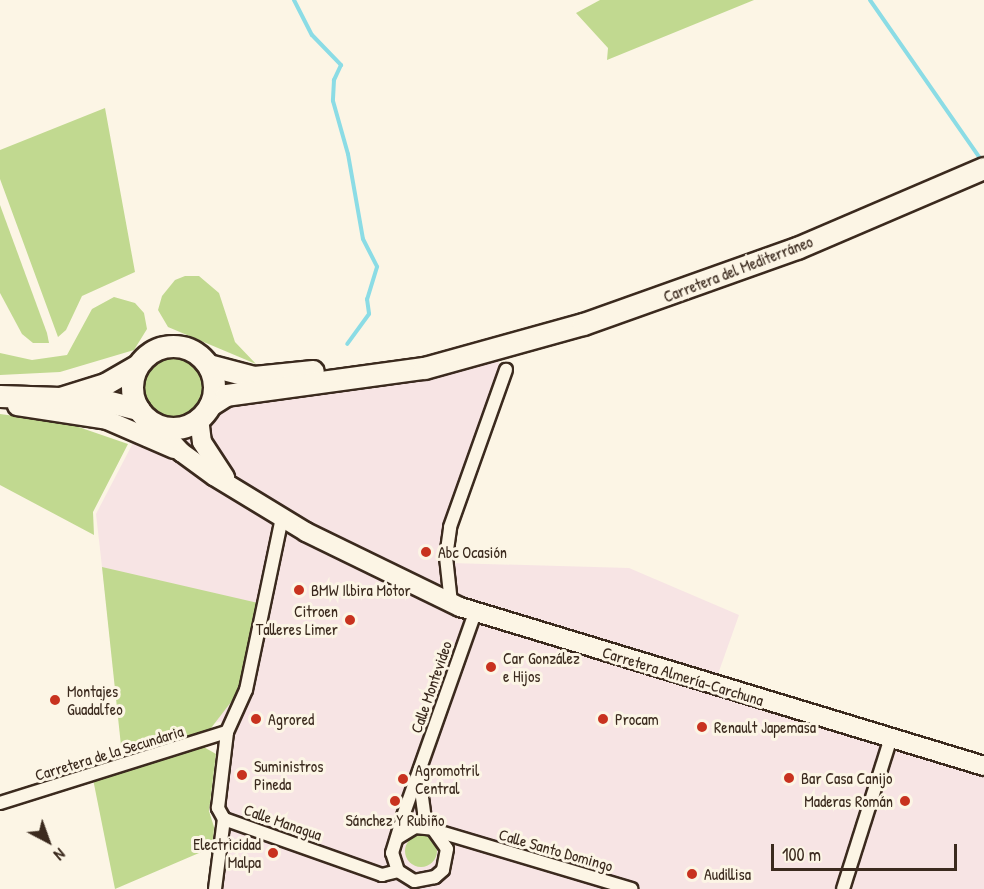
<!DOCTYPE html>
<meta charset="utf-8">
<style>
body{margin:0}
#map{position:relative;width:984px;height:889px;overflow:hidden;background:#fcf5e5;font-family:"Patrick Hand",sans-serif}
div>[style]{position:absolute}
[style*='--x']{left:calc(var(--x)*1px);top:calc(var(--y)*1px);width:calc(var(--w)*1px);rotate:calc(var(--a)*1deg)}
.built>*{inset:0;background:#f7e4e4}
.green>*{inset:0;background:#c1d990}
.round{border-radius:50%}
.stream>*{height:4px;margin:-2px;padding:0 2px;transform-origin:2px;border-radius:2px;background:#8bdce5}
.roads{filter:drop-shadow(2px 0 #3b2a1e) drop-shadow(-2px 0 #3b2a1e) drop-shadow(0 2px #3b2a1e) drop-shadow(0 -2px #3b2a1e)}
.minor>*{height:12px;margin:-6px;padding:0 6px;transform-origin:6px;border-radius:6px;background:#fcf5e5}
.secondary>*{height:18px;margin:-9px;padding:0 9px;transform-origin:9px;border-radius:9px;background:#fcf5e5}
.trunk>*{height:21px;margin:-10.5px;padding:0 10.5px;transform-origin:10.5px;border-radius:10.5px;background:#fcf5e5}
.trunk>.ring{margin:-10.5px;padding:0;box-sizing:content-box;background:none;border:21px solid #fcf5e5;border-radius:50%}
.dots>*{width:16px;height:16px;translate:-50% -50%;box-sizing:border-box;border:3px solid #fcf5e5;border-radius:50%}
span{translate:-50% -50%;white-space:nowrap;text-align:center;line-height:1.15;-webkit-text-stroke:6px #fcf5e5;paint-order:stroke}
.street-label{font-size:16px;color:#3b2a1e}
.poi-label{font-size:16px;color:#3b2a1e}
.left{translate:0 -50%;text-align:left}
.right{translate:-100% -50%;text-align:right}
.north{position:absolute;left:18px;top:811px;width:60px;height:60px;-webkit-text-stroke:4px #fcf5e5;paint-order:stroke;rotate:139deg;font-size:16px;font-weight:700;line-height:24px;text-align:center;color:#3b2a1e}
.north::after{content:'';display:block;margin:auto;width:21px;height:27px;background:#3b2a1e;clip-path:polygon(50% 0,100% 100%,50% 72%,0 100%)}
.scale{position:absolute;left:771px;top:844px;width:186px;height:27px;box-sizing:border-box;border:3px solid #3b2a1e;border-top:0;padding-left:8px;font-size:18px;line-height:21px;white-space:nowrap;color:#3b2a1e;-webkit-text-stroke:4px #fcf5e5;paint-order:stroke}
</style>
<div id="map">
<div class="built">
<div style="clip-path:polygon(498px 358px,503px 391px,454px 526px,451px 563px,629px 568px,739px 615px,712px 691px,984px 776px,984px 889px,216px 889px,226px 833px,221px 721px,123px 752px,96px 514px,134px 441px,213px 405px)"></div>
</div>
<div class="green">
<div style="clip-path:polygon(600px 0,754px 0,607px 60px,608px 48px,576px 13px)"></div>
<div style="clip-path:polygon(105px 108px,135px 272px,82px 296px,66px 330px,58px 337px,0 179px,0 150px)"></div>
<div style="clip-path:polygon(0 205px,47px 333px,49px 343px,33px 343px,22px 334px,0 293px)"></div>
<div style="clip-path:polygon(185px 276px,199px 276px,219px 293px,235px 342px,256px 364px,168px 327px,158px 310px,162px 296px,175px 280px)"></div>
<div style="clip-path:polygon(114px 297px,135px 303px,144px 313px,147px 329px,134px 350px,60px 372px,0 375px,0 353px,32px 360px,67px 355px,92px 309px)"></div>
<div class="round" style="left:143px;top:356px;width:62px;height:62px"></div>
<div style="clip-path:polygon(0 414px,67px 423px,128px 444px,93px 512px,94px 535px,0 485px)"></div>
<div style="clip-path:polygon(102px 567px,258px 603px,238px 693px,208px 732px,128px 758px,122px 755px)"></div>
<div style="clip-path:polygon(202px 746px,216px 754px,209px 811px,214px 827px,213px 847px,115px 889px,93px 779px)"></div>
<div class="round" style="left:405px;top:835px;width:32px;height:32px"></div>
</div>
<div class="stream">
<div style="--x:294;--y:0;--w:39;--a:63"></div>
<div style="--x:312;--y:35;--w:42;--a:46"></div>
<div style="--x:341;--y:65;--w:17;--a:115"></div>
<div style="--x:334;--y:80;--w:21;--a:93"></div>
<div style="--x:333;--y:101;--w:55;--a:74.2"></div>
<div style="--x:348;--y:154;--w:86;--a:80"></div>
<div style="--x:363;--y:239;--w:31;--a:63"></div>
<div style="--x:377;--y:267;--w:34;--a:107"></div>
<div style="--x:367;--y:299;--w:15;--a:82"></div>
<div style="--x:369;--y:314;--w:37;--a:126"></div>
<div style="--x:870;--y:0;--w:196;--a:55.2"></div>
</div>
<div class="roads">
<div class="minor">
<div style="--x:451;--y:603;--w:46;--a:-96.2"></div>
<div style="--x:446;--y:557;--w:30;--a:-82"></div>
<div style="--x:450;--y:527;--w:167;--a:-70.4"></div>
<div style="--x:419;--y:775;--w:52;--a:82.3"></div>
<div style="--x:0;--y:803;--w:238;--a:-17.4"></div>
<div style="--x:224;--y:819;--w:13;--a:-119"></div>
<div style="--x:218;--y:808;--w:77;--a:-83.2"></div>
<div style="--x:227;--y:732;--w:46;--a:-65.7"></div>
<div style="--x:246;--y:690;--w:177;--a:-78.2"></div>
<div style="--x:224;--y:819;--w:168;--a:19.5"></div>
<div style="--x:382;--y:875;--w:16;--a:-14"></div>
<div style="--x:437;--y:831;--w:203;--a:16.6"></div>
<div style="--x:397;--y:838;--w:21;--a:-31"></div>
<div style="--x:415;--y:827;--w:18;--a:6"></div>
<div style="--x:433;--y:829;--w:24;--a:55"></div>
<div style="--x:447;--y:849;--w:21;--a:101"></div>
<div style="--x:443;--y:870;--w:11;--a:139"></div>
<div style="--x:435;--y:877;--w:21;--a:169"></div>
<div style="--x:414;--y:881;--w:19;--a:-148"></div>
<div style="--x:398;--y:871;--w:19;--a:-108"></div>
<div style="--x:392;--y:853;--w:39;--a:-73"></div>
<div style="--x:403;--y:816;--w:215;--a:-70.5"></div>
<div style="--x:215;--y:889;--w:71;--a:-82.7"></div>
<div style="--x:843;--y:889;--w:158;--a:-72.4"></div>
</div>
<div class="secondary">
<div style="--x:17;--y:406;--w:91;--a:8.8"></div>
<div style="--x:107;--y:420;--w:73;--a:23.4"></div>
<div style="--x:199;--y:418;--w:24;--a:83"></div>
<div style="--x:202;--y:442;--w:42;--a:56.7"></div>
<div style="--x:154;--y:423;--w:40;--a:47"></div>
<div style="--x:181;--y:452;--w:41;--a:36"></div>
<div style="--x:214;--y:476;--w:108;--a:31.3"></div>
<div style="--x:306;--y:532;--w:171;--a:26"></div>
<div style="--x:460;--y:607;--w:548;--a:16.88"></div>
</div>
<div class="trunk">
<div class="ring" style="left:132px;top:346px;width:61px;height:61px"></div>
<div style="--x:208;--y:365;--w:48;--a:14.6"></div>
<div style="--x:254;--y:377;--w:59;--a:-5.8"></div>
<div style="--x:0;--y:396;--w:60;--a:1.9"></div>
<div style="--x:60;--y:398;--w:47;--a:-17.3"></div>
<div style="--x:105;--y:384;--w:38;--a:-30"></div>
<div style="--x:75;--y:399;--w:27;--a:2"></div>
<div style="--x:102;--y:400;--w:38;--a:14"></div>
<div style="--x:210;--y:405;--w:19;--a:-32"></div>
<div style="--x:226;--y:395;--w:200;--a:-7.8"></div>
<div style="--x:424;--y:368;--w:165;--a:-15.5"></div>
<div style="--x:583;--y:324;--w:227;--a:-19.6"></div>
<div style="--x:797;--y:248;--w:203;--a:-23.2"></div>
</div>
</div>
<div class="dots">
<div style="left:426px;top:552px;background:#c8321e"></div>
<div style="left:299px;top:590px;background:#c8321e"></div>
<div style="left:350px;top:620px;background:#c8321e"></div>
<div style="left:491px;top:667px;background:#c8321e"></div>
<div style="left:55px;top:700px;background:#c8321e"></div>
<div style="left:256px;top:719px;background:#c8321e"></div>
<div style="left:603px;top:719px;background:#c8321e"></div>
<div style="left:702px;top:727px;background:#c8321e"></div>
<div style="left:242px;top:775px;background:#c8321e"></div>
<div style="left:789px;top:778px;background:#c8321e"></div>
<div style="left:403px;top:779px;background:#c8321e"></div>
<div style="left:395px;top:801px;background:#c8321e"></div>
<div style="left:905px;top:801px;background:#c8321e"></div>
<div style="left:273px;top:853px;background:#c8321e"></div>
<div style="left:692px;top:874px;background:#c8321e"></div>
</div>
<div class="street-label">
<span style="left:738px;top:269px;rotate:-21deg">Carretera del Mediterráneo</span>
<span style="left:683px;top:676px;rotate:17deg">Carretera Almería-Carchuna</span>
<span style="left:431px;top:687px;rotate:-71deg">Calle Montevideo</span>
<span style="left:109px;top:753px;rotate:-17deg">Carretera de la Secundaria</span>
<span style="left:283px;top:822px;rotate:19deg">Calle Managua</span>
<span style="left:556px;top:850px;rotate:16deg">Calle Santo Domingo</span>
</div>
<div class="poi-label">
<span class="left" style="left:438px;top:552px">Abc Ocasión</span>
<span class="left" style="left:311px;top:590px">BMW Ilbira Motor</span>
<span class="right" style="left:338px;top:620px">Citroen<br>Talleres Limer</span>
<span class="left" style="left:503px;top:667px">Car González<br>e Hijos</span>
<span class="left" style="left:67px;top:700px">Montajes<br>Guadalfeo</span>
<span class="left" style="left:268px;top:719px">Agrored</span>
<span class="left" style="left:615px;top:719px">Procam</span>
<span class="left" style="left:714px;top:727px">Renault Japemasa</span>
<span class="left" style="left:254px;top:775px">Suministros<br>Pineda</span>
<span class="left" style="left:415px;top:779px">Agromotril<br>Central</span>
<span class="left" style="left:801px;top:778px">Bar Casa Canijo</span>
<span class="right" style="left:893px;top:801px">Maderas Román</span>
<span style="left:395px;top:820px">Sánchez Y Rubiño</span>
<span class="right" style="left:261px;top:853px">Electricidad<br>Malpa</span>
<span class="left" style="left:704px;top:874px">Audillisa</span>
</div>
<div class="north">N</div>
<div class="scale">100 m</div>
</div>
